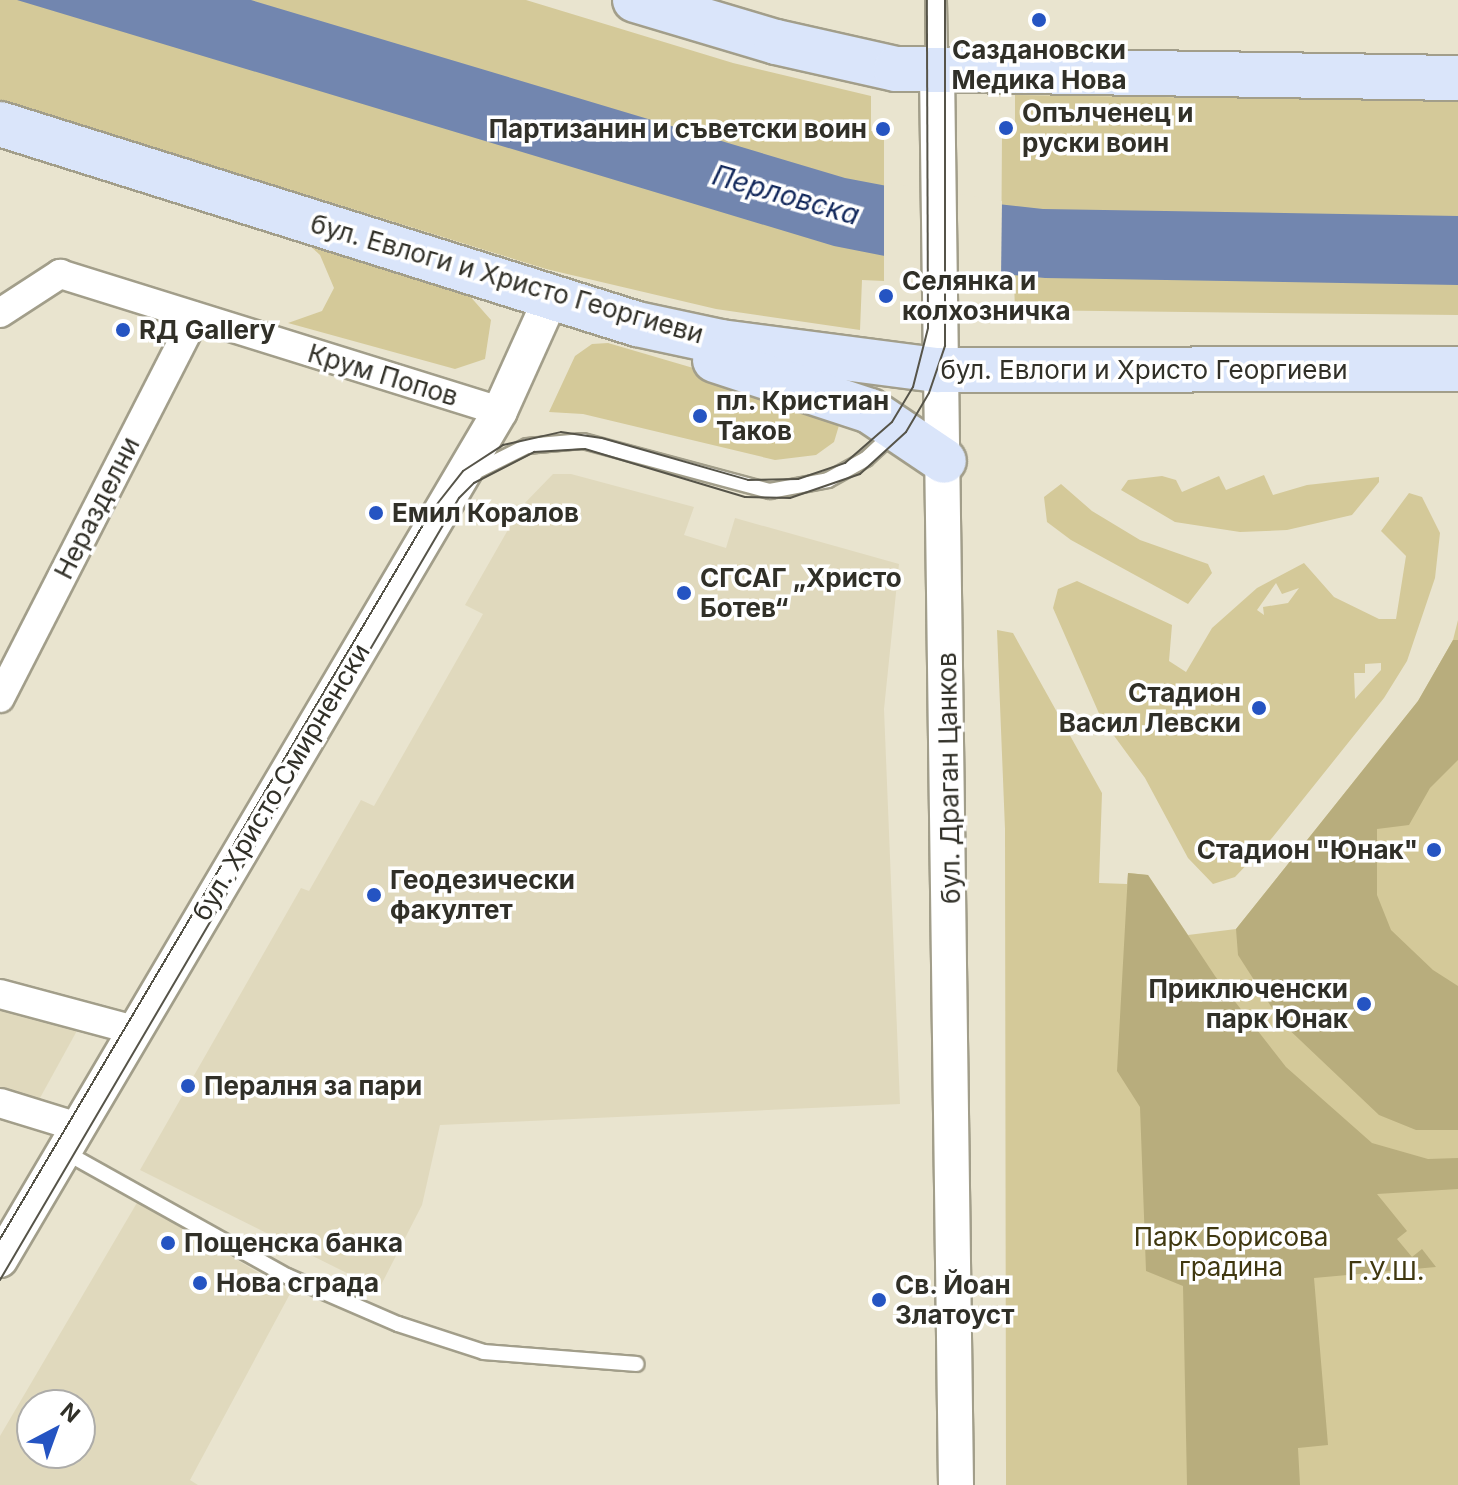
<!DOCTYPE html>
<meta charset="utf-8">
<style>
body{margin:0}
#map{position:relative;width:1458px;height:1485px;overflow:hidden;background:#e9e4cf;font-family:Inter,sans-serif}
div>[style]{position:absolute}
[style*='--x']{left:calc(var(--x)*1px);top:calc(var(--y)*1px);width:calc(var(--w)*1px);rotate:calc(var(--a)*1deg)}
.built>*{inset:0;background:#e0d9bd}
.green>*{inset:0;background:#d4c999}
.forest>*{inset:0;background:#b8ad7d}
.water>*{inset:0;background:#7286af}
.pier>*{inset:0;background:#e9e4cf}
.roads{filter:drop-shadow(2px 0 #a29e8a) drop-shadow(-2px 0 #a29e8a) drop-shadow(0 2px #a29e8a) drop-shadow(0 -2px #a29e8a)}
.service>*{height:14px;margin:-7px;padding:0 7px;transform-origin:7px;border-radius:7px;background:#fff}
.pedestrian>*{height:20px;margin:-10px;padding:0 10px;transform-origin:10px;border-radius:10px;background:#fff}
.minor>*{height:28px;margin:-14px;padding:0 14px;transform-origin:14px;border-radius:14px;background:#fff}
.tertiary>*{height:34px;margin:-17px;padding:0 17px;transform-origin:17px;border-radius:17px;background:#fff}
.primary>*{height:44px;margin:-22px;padding:0 22px;transform-origin:22px;border-radius:22px;background:#dae5fa}
.tram>*{height:2px;margin:-1px;padding:0 1px;transform-origin:1px;border-radius:1px;background:#565449}
.dots>*{width:22px;height:22px;translate:-50% -50%;box-sizing:border-box;border:4px solid #fff;border-radius:50%}
span{translate:-50% -50%;white-space:nowrap;text-align:center;line-height:1.15;-webkit-text-stroke:7px #fff;paint-order:stroke}
.poi-label{font-size:26px;color:#313028;font-weight:700}
.left{translate:0 -50%;text-align:left}
.right{translate:-100% -50%;text-align:right}
.street-label{font-size:26px;color:#313028}
.park-label{font-size:26px;color:#403810}
.water-label{font-size:28px;color:#12285b;font-style:italic}
.north{position:absolute;left:16px;top:1389px;width:80px;height:80px;box-sizing:border-box;background:#fff;border:2px solid #adaca9;border-radius:50%;rotate:41deg;font-size:22px;font-weight:700;line-height:32px;text-align:center;color:#313028}
.north::after{content:'';display:block;margin:auto;width:28px;height:36px;background:#2554c2;clip-path:polygon(50% 0,100% 100%,50% 72%,0 100%)}
</style>
<div id="map">
<div class="built">
<div style="clip-path:polygon(553px 474px,571px 474px,694px 507px,684px 535px,726px 548px,735px 518px,899px 564px,884px 709px,900px 1104px,440px 1125px,422px 1205px,379px 1289px,140px 1170px,301px 888px,309px 891px,361px 800px,374px 806px,483px 614px,465px 605px,521px 507px)"></div>
<div style="clip-path:polygon(0 1006px,79px 1027px,35px 1107px,0 1097px)"></div>
<div style="clip-path:polygon(evenodd,138px 1201px,291px 1292px,190px 1480px,198px 1485px,0 1485px,0 1436px,138px 1201px,32px 1405px,80px 1405px,80px 1453px,32px 1453px,32px 1405px)"></div>
</div>
<div class="green">
<div style="clip-path:polygon(0 0,526px 0,733px 63px,871px 96px,871px 131px,884px 133px,884px 281px,862px 280px,860px 330px,716px 309px,546px 269px,0 100px)"></div>
<div style="clip-path:polygon(1015px 95px,1458px 101px,1458px 315px,1015px 310px,1014px 282px,1001px 282px,1002px 134px,1015px 133px)"></div>
<div style="clip-path:polygon(308px 244px,468px 294px,491px 320px,485px 359px,455px 369px,288px 323px,322px 311px,334px 288px,320px 255px)"></div>
<div style="clip-path:polygon(608px 343px,843px 412px,834px 442px,816px 455px,775px 460px,583px 414px,549px 412px,575px 356px,592px 344px)"></div>
<div style="clip-path:polygon(1264px 475px,1273px 495px,1307px 485px,1379px 477px,1379px 482px,1352px 515px,1287px 530px,1240px 532px,1175px 522px,1121px 490px,1128px 480px,1162px 476px,1176px 480px,1182px 492px,1219px 476px,1226px 490px)"></div>
<div style="clip-path:polygon(1061px 484px,1092px 511px,1140px 540px,1208px 564px,1212px 573px,1188px 604px,1071px 540px,1047px 522px,1044px 497px)"></div>
<div style="clip-path:polygon(evenodd,1409px 493px,1422px 497px,1440px 533px,1435px 578px,1407px 661px,1384px 698px,1272px 838px,1235px 877px,1213px 884px,1188px 858px,1145px 778px,1101px 718px,1053px 608px,1058px 589px,1077px 581px,1172px 625px,1169px 661px,1186px 672px,1212px 628px,1257px 588px,1304px 563px,1334px 597px,1379px 619px,1396px 619px,1406px 556px,1381px 531px,1409px 493px,1276px 583px,1282px 594px,1299px 588px,1288px 603px,1263px 607px,1264px 615px,1257px 610px,1276px 583px,1409px 493px,1381px 663px,1381px 670px,1355px 699px,1354px 673px,1365px 673px,1365px 664px,1381px 663px)"></div>
<div style="clip-path:polygon(1458px 620px,1458px 1485px,1006px 1485px,1005px 829px,997px 630px,1013px 633px,1102px 793px,1099px 883px,1127px 884px,1128px 873px,1148px 875px,1188px 935px,1236px 929px,1418px 701px,1453px 640px)"></div>
</div>
<div class="forest">
<div style="clip-path:polygon(1453px 640px,1458px 640px,1458px 760px,1430px 788px,1409px 825px,1377px 829px,1377px 895px,1391px 930px,1433px 970px,1458px 986px,1458px 1130px,1416px 1130px,1379px 1115px,1281px 1022px,1238px 955px,1236px 929px,1418px 701px)"></div>
<div style="clip-path:polygon(1128px 873px,1148px 875px,1215px 976px,1286px 1067px,1372px 1143px,1428px 1159px,1458px 1158px,1458px 1189px,1377px 1194px,1407px 1231px,1397px 1239px,1412px 1257px,1422px 1249px,1436px 1267px,1314px 1278px,1328px 1445px,1298px 1448px,1300px 1485px,1187px 1485px,1183px 1286px,1146px 1271px,1140px 1107px,1117px 1071px)"></div>
</div>
<div class="water">
<div style="clip-path:polygon(17px 0,251px 0,845px 178px,961px 200px,1043px 209px,1458px 216px,1458px 285px,1045px 278px,951px 269px,834px 246px)"></div>
</div>
<div class="pier">
<div style="clip-path:polygon(884px 182px,1002px 201px,1001px 278px,884px 260px)"></div>
</div>
<div class="roads">
<div class="service">
<div style="--x:477;--y:471;--w:56;--a:-26.6"></div>
<div style="--x:527;--y:446;--w:56;--a:-5.1"></div>
<div style="--x:583;--y:441;--w:194;--a:15"></div>
<div style="--x:770;--y:491;--w:59;--a:-10.7"></div>
<div style="--x:828;--y:480;--w:43;--a:-28.9"></div>
<div style="--x:866;--y:459;--w:38;--a:-43"></div>
<div style="--x:65;--y:1152;--w:254;--a:29.2"></div>
<div style="--x:287;--y:1276;--w:121;--a:23.4"></div>
<div style="--x:398;--y:1324;--w:90;--a:18"></div>
<div style="--x:484;--y:1352;--w:153;--a:4.5"></div>
</div>
<div class="pedestrian">
<div style="--x:936;--y:0;--w:71;--a:89.2"></div>
</div>
<div class="minor">
<div style="--x:0;--y:313;--w:72;--a:-33"></div>
<div style="--x:60;--y:274;--w:461;--a:17.3"></div>
<div style="--x:0;--y:698;--w:428;--a:-62.9"></div>
<div style="--x:0;--y:994;--w:139;--a:15"></div>
<div style="--x:0;--y:1103;--w:82;--a:17.1"></div>
</div>
<div class="tertiary">
<div style="--x:937;--y:71;--w:1414;--a:89.23"></div>
<div style="--x:0;--y:1260;--w:985;--a:-59.5"></div>
<div style="--x:500;--y:411;--w:124;--a:-65.7"></div>
</div>
<div class="primary">
<div style="--x:635;--y:0;--w:147;--a:16.6"></div>
<div style="--x:776;--y:42;--w:123;--a:12.7"></div>
<div style="--x:896;--y:69;--w:562;--a:0.92"></div>
<div style="--x:0;--y:124;--w:668;--a:17.43"></div>
<div style="--x:637;--y:324;--w:86;--a:12.1"></div>
<div style="--x:721;--y:342;--w:219;--a:7.4"></div>
<div style="--x:938;--y:370;--w:520;--a:-0.11"></div>
<div style="--x:715;--y:360;--w:163;--a:18.2"></div>
<div style="--x:870;--y:411;--w:89;--a:34"></div>
</div>
</div>
<div class="tram">
<div style="--x:0;--y:1239;--w:844;--a:-59.36"></div>
<div style="--x:430;--y:513;--w:53;--a:-51.8"></div>
<div style="--x:463;--y:471;--w:48;--a:-33"></div>
<div style="--x:503;--y:445;--w:59;--a:-12.6"></div>
<div style="--x:561;--y:432;--w:41;--a:8.3"></div>
<div style="--x:602;--y:438;--w:152;--a:16"></div>
<div style="--x:748;--y:480;--w:50;--a:-1.1"></div>
<div style="--x:798;--y:479;--w:50;--a:-18.8"></div>
<div style="--x:845;--y:463;--w:62;--a:-41.1"></div>
<div style="--x:892;--y:422;--w:41;--a:-59"></div>
<div style="--x:913;--y:387;--w:61;--a:-75.7"></div>
<div style="--x:928;--y:328;--w:328;--a:-90.2"></div>
<div style="--x:0;--y:1280;--w:907;--a:-59.59"></div>
<div style="--x:459;--y:498;--w:21;--a:-45"></div>
<div style="--x:474;--y:483;--w:68;--a:-27.3"></div>
<div style="--x:534;--y:452;--w:51;--a:-3.4"></div>
<div style="--x:585;--y:449;--w:167;--a:16.7"></div>
<div style="--x:745;--y:497;--w:45;--a:1.3"></div>
<div style="--x:790;--y:498;--w:74;--a:-18.9"></div>
<div style="--x:860;--y:474;--w:62;--a:-42.4"></div>
<div style="--x:906;--y:432;--w:45;--a:-59.5"></div>
<div style="--x:929;--y:393;--w:50;--a:-71.2"></div>
<div style="--x:945;--y:346;--w:346;--a:-90"></div>
</div>
<div class="dots">
<div style="left:1039px;top:20px;background:#2554c2"></div>
<div style="left:1006px;top:128px;background:#2554c2"></div>
<div style="left:883px;top:129px;background:#2554c2"></div>
<div style="left:886px;top:296px;background:#2554c2"></div>
<div style="left:123px;top:330px;background:#2554c2"></div>
<div style="left:700px;top:416px;background:#2554c2"></div>
<div style="left:376px;top:513px;background:#2554c2"></div>
<div style="left:684px;top:593px;background:#2554c2"></div>
<div style="left:1259px;top:708px;background:#2554c2"></div>
<div style="left:1434px;top:850px;background:#2554c2"></div>
<div style="left:374px;top:895px;background:#2554c2"></div>
<div style="left:1364px;top:1004px;background:#2554c2"></div>
<div style="left:188px;top:1086px;background:#2554c2"></div>
<div style="left:168px;top:1243px;background:#2554c2"></div>
<div style="left:200px;top:1283px;background:#2554c2"></div>
<div style="left:879px;top:1300px;background:#2554c2"></div>
</div>
<div class="poi-label">
<span style="left:1039px;top:65px">Саздановски<br>Медика Нова</span>
<span class="left" style="left:1022px;top:128px">Опълченец и<br>руски воин</span>
<span class="right" style="left:867px;top:129px">Партизанин и съветски воин</span>
<span class="left" style="left:902px;top:296px">Селянка и<br>колхозничка</span>
<span class="left" style="left:139px;top:330px">RД Gallery</span>
<span class="left" style="left:716px;top:416px">пл. Кристиан<br>Таков</span>
<span class="left" style="left:392px;top:513px">Емил Коралов</span>
<span class="left" style="left:700px;top:593px">СГСАГ „Христо<br>Ботев“</span>
<span class="right" style="left:1241px;top:708px">Стадион<br>Васил Левски</span>
<span class="right" style="left:1418px;top:850px">Стадион "Юнак"</span>
<span class="left" style="left:390px;top:895px">Геодезически<br>факултет</span>
<span class="right" style="left:1348px;top:1004px">Приключенски<br>парк Юнак</span>
<span class="left" style="left:204px;top:1086px">Пералня за пари</span>
<span class="left" style="left:184px;top:1243px">Пощенска банка</span>
<span class="left" style="left:216px;top:1283px">Нова сграда</span>
<span class="left" style="left:895px;top:1300px">Св. Йоан<br>Златоуст</span>
</div>
<div class="street-label">
<span style="left:507px;top:279px;rotate:16deg">бул. Евлоги и Христо Георгиеви</span>
<span style="left:1144px;top:370px">бул. Евлоги и Христо Георгиеви</span>
<span style="left:383px;top:375px;rotate:17deg">Крум Попов</span>
<span style="left:97px;top:508px;rotate:-63deg">Неразделни</span>
<span style="left:949px;top:778px;rotate:-91deg">бул. Драган Цанков</span>
<span style="left:281px;top:782px;rotate:-59deg">бул. Христо Смирненски</span>
</div>
<div class="park-label">
<span style="left:1231px;top:1252px">Парк Борисова<br>градина</span>
<span style="left:1386px;top:1271px">Г.У.Ш.</span>
</div>
<div class="water-label">
<span style="left:786px;top:195px;rotate:16deg">Перловска</span>
</div>
<div class="north">N</div>
</div>
